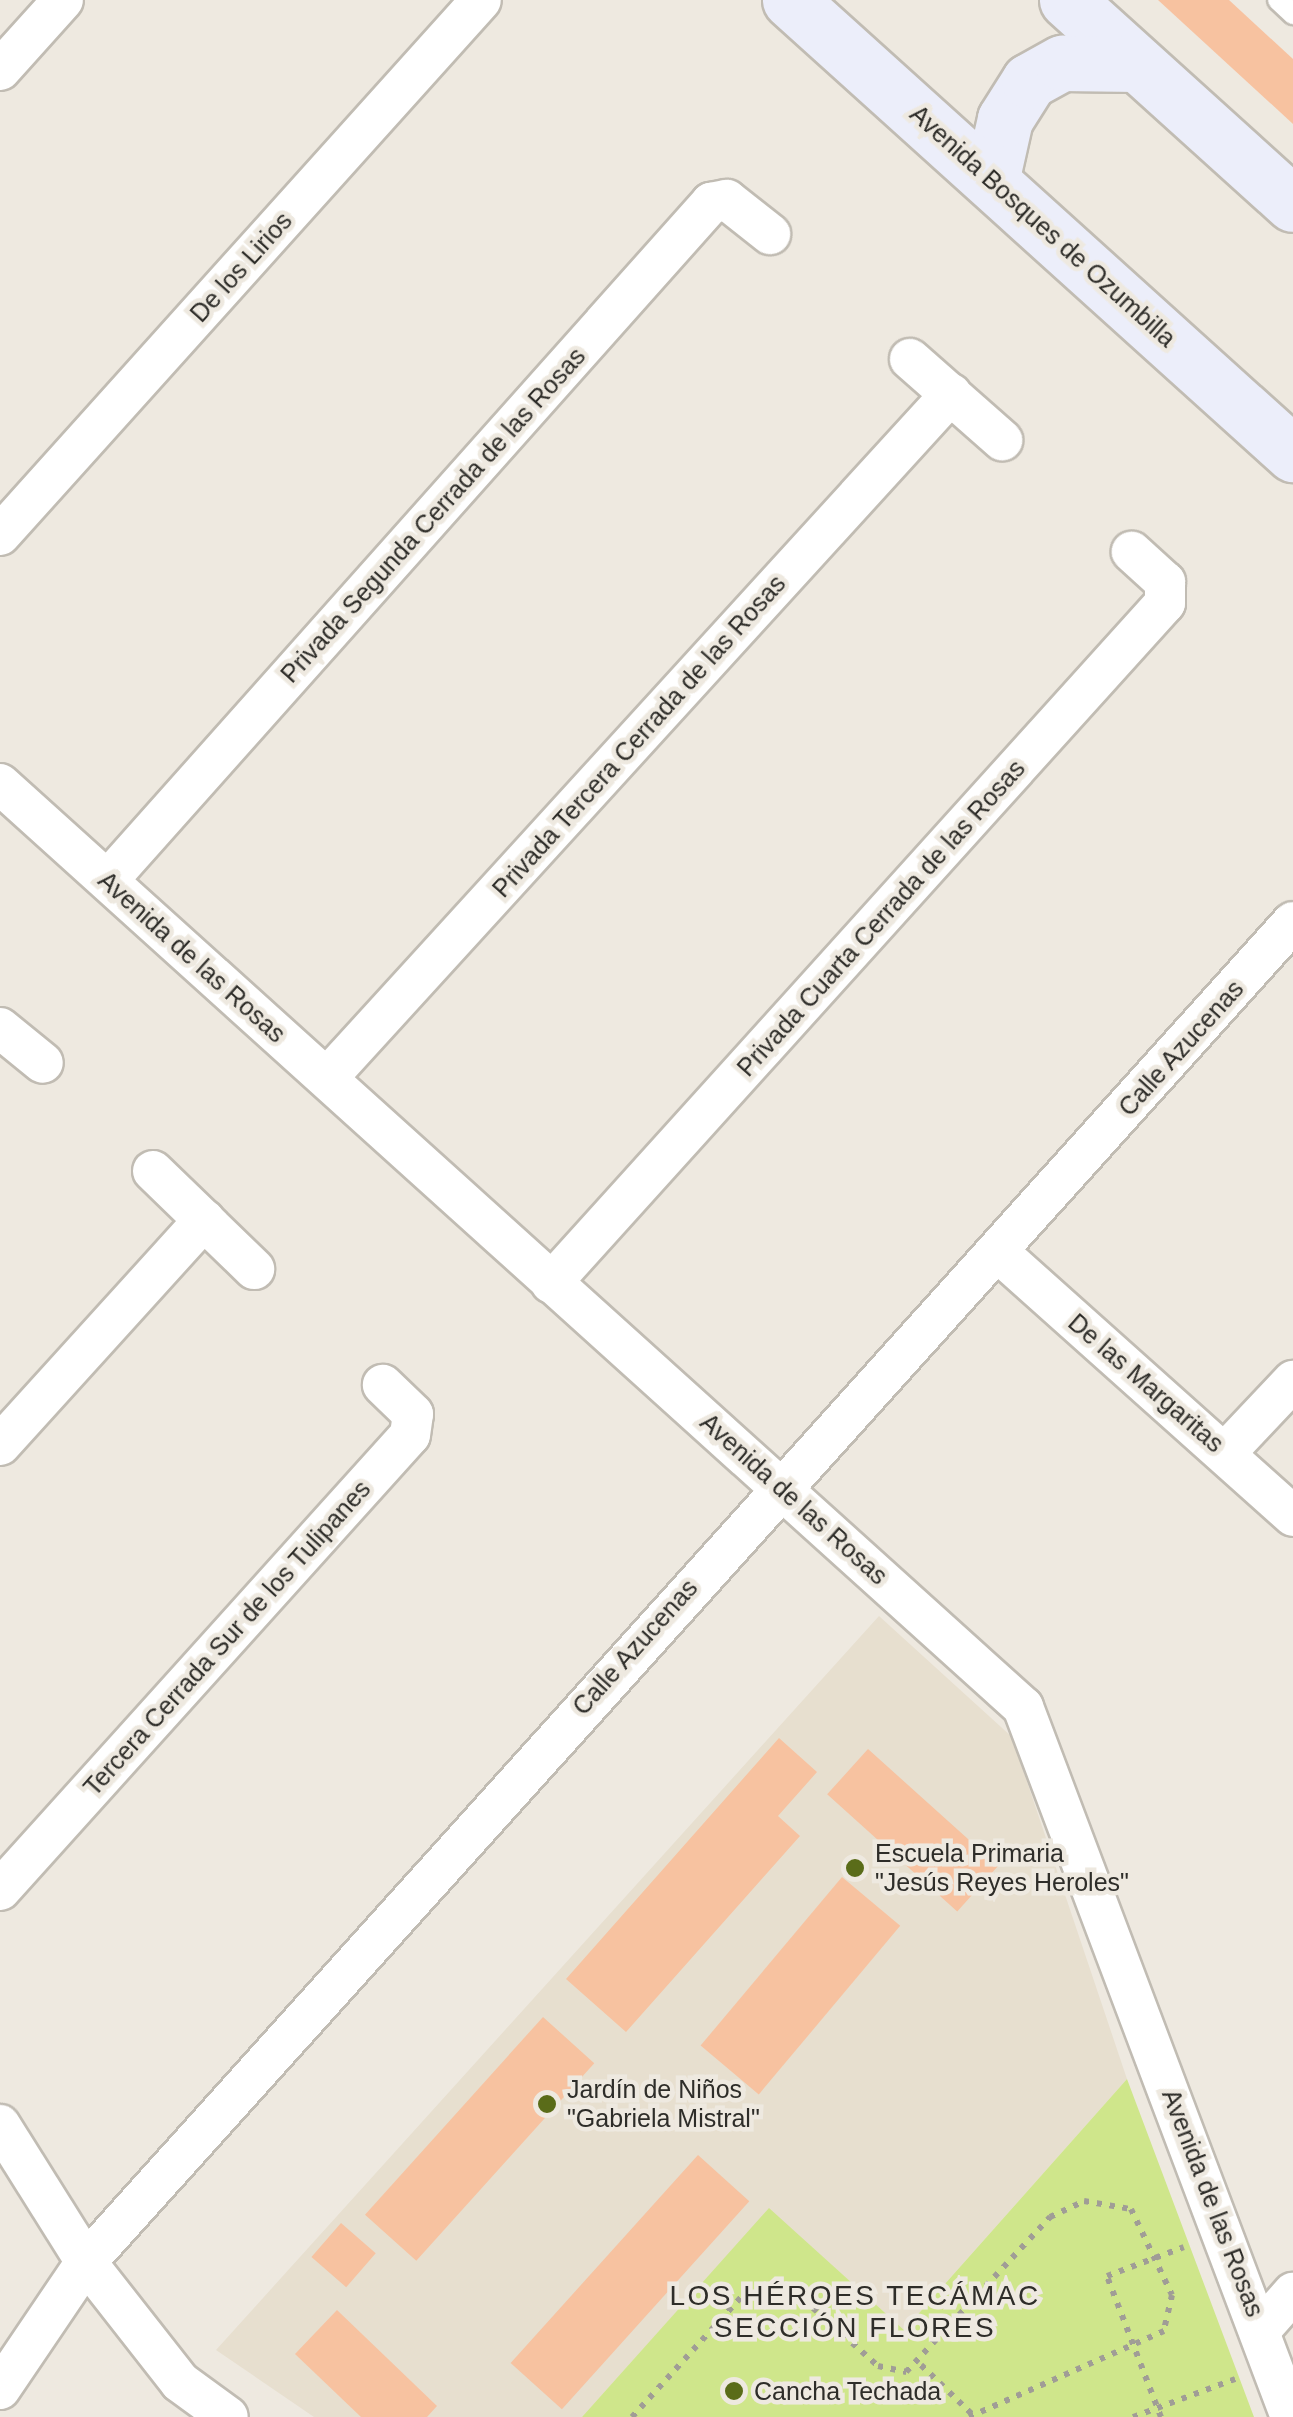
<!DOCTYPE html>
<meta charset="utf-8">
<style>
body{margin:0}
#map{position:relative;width:1293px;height:2417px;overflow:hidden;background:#eee9e0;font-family:Arial,sans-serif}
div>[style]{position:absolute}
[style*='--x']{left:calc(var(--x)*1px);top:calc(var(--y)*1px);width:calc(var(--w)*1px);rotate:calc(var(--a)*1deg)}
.built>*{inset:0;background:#e7dfcf}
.green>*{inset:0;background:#cfe68b}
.building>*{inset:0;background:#f7c2a0;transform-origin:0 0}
.path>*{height:6px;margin-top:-3px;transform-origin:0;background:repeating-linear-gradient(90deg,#a09d96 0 5px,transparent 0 13px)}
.roads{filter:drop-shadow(2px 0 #c1bcb3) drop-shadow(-2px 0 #c1bcb3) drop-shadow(0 2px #c1bcb3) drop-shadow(0 -2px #c1bcb3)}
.service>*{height:20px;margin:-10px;padding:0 10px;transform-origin:10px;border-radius:10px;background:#fff}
.minor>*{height:40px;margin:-20px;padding:0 20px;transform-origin:20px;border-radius:20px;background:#fff}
.secondary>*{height:55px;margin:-27.5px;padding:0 27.5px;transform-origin:27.5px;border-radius:27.5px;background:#eceefa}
.dots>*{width:28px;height:28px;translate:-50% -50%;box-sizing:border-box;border:5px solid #eee9e0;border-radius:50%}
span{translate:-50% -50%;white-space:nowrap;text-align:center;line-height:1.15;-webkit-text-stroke:9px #eee9e0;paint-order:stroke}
.street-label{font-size:25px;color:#2e2d29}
.poi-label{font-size:25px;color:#2e2d29}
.left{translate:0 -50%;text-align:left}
.neighbourhood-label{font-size:28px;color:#2e2d29;letter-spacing:2.5px}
</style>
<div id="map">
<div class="built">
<div style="clip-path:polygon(879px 1616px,1012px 1737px,1127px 2079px,904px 2330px,769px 2209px,582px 2417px,314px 2417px,216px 2350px)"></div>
</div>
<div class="green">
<div style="clip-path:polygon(1127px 2079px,1254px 2417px,582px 2417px,769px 2208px,904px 2330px)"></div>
</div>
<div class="building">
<div style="clip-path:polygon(1158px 0,1229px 0,1293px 59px,1293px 124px)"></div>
<div style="clip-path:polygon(779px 1738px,817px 1772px,778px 1816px,800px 1836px,626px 2032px,566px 1979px)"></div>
<div style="left:868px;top:1749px;width:175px;height:61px;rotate:42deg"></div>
<div style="left:842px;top:1877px;width:76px;height:220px;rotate:40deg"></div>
<div style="left:543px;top:2017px;width:69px;height:266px;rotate:42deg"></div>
<div style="left:698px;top:2155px;width:69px;height:280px;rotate:42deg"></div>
<div style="left:341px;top:2223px;width:46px;height:45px;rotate:41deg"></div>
<div style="clip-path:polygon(337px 2310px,437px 2406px,427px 2417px,361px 2417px,295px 2354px)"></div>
</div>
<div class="path">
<div style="--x:921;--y:2365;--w:74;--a:43.9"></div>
<div style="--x:632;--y:2417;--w:166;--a:-47.7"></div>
<div style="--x:744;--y:2294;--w:50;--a:-3.4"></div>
<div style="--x:794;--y:2291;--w:113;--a:41.8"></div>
<div style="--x:878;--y:2366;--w:29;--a:12"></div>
<div style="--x:906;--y:2372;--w:212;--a:-47.1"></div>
<div style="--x:1050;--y:2217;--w:38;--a:-25"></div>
<div style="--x:1084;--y:2201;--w:48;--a:9.7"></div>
<div style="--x:1131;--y:2209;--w:95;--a:64.5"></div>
<div style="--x:1172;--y:2295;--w:37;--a:103"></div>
<div style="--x:1164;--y:2331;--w:213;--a:156.2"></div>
<div style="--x:1133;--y:2417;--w:109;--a:-20.4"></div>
<div style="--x:1161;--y:2417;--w:151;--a:-111"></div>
<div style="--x:1107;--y:2276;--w:82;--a:-20.6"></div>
</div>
<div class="roads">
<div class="service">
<div style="--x:1278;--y:0;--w:21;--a:43"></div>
</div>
<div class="minor">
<div style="--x:0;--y:70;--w:94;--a:-48"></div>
<div style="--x:910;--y:359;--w:123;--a:41.4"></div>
<div style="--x:0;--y:535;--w:719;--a:-48.04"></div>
<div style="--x:0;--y:784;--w:1378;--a:42.06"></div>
<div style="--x:1023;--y:1707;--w:759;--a:69.32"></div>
<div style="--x:108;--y:880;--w:907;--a:-48.31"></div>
<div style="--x:711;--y:203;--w:16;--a:-11"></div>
<div style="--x:727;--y:200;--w:55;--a:38.3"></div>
<div style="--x:0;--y:1028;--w:55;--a:39.1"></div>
<div style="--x:327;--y:1078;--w:926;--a:-47.63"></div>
<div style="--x:153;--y:1171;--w:141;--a:44.1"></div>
<div style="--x:998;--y:1252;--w:396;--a:41.8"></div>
<div style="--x:551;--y:1283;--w:916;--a:-47.92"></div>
<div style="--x:1165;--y:603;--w:21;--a:-90"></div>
<div style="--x:1165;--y:582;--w:45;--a:-137.7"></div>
<div style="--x:0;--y:1445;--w:304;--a:-47.8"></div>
<div style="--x:1226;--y:1452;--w:98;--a:-46.7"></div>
<div style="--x:0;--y:1890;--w:612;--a:-47.98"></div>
<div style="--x:410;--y:1435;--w:21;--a:-82"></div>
<div style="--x:413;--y:1414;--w:42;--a:-136"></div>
<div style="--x:0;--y:2125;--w:162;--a:57.9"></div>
<div style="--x:86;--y:2262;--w:152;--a:51.9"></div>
<div style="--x:180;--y:2382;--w:59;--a:36.1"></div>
<div style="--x:1262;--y:2328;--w:47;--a:-48.5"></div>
<div style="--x:0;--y:2389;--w:153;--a:-55.9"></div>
<div style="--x:86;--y:2262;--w:1803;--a:-47.99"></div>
</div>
<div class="secondary">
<div style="--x:790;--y:0;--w:678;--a:42.07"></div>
<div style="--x:1067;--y:0;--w:304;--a:42.1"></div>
<div style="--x:992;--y:177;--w:59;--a:-77.4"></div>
<div style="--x:1005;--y:119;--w:45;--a:-57.7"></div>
<div style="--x:1029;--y:81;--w:38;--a:-29"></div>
<div style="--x:1062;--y:63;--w:75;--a:0.8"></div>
</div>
</div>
<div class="dots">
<div style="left:855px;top:1868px;background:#5a6c19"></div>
<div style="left:547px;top:2104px;background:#5a6c19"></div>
<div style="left:734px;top:2391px;background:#5a6c19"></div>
</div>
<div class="street-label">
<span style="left:1043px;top:226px;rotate:42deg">Avenida Bosques de Ozumbilla</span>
<span style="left:241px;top:267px;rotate:-48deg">De los Lirios</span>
<span style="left:433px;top:515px;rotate:-48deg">Privada Segunda Cerrada de las Rosas</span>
<span style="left:639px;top:736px;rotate:-48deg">Privada Tercera Cerrada de las Rosas</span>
<span style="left:881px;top:918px;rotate:-48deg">Privada Cuarta Cerrada de las Rosas</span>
<span style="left:192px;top:957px;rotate:42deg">Avenida de las Rosas</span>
<span style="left:1181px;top:1048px;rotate:-48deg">Calle Azucenas</span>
<span style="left:1146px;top:1383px;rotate:41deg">De las Margaritas</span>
<span style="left:794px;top:1499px;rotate:42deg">Avenida de las Rosas</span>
<span style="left:227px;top:1638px;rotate:-48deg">Tercera Cerrada Sur de los Tulipanes</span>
<span style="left:635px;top:1647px;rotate:-48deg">Calle Azucenas</span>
<span style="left:1213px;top:2203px;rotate:69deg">Avenida de las Rosas</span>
</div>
<div class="poi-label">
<span class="left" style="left:875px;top:1868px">Escuela Primaria<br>"Jesús Reyes Heroles"</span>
<span class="left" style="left:567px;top:2104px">Jardín de Niños<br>"Gabriela Mistral"</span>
<span class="left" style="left:754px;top:2391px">Cancha Techada</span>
</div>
<div class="neighbourhood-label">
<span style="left:855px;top:2312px">LOS HÉROES TECÁMAC<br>SECCIÓN FLORES</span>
</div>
</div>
